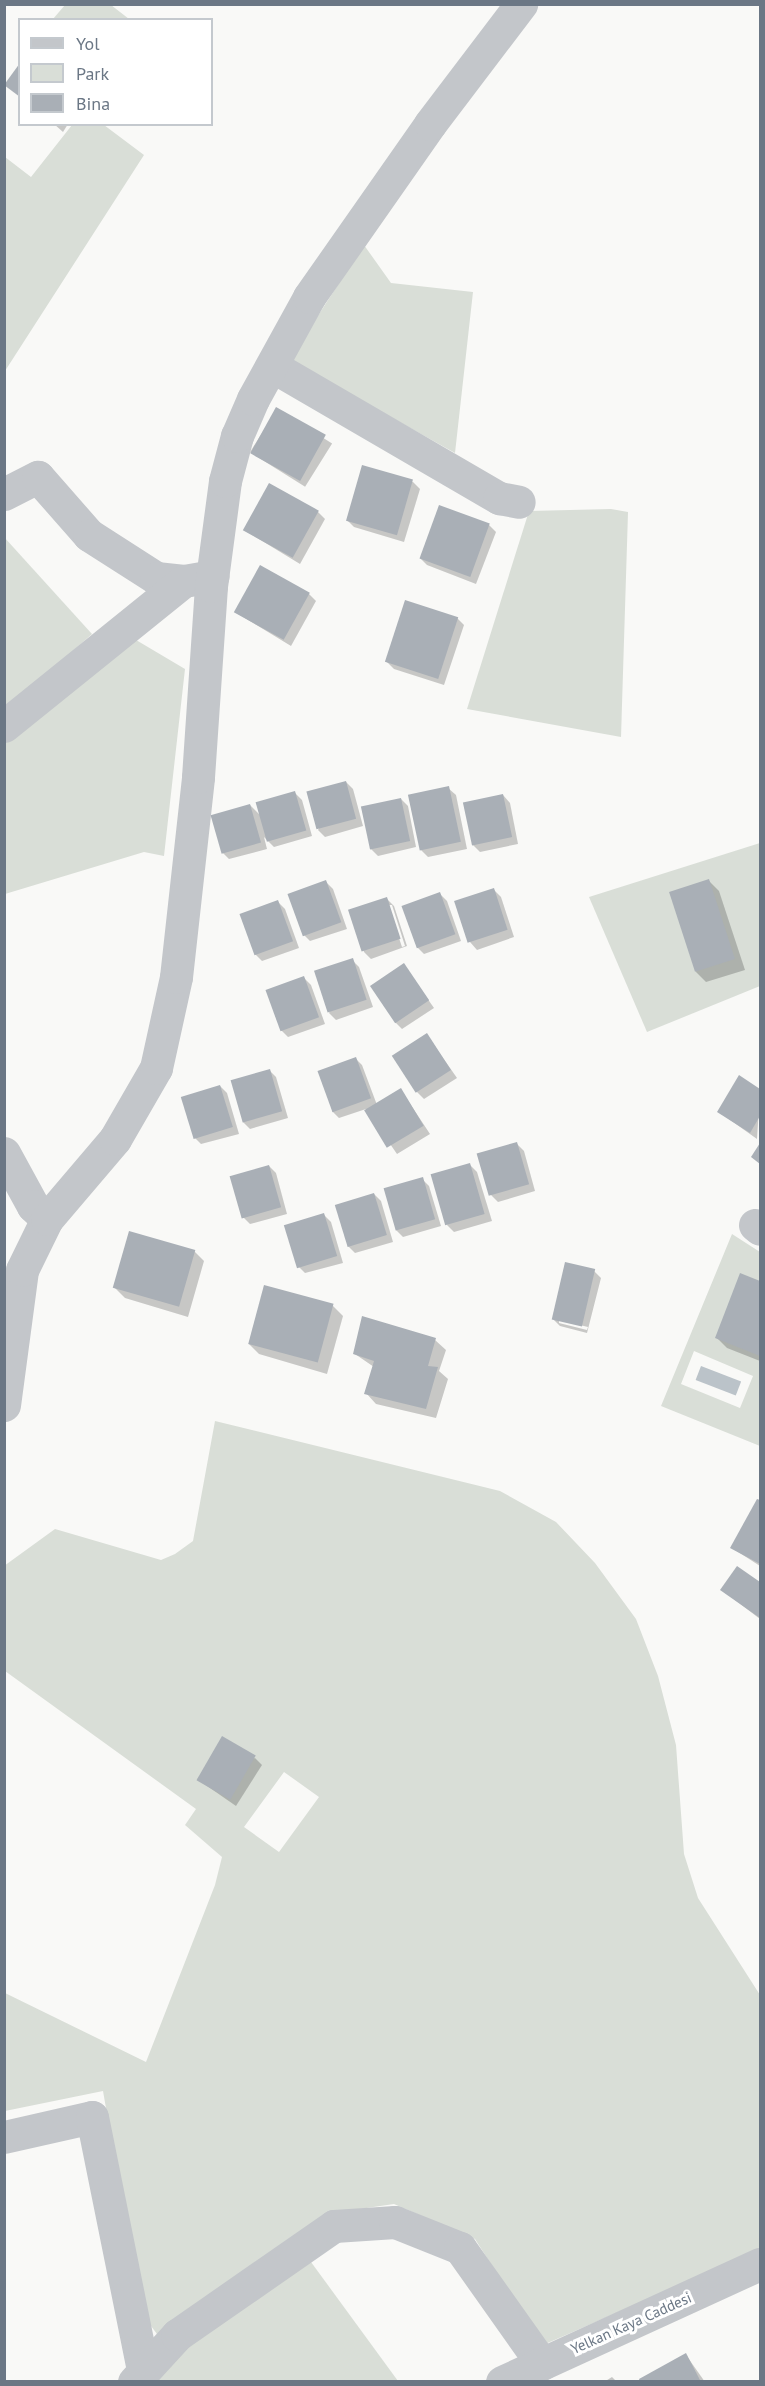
<!DOCTYPE html>
<style>
body{margin:0}
#map{position:relative;width:765px;height:2386px;overflow:hidden;background:#f9f9f7;font-family:"PT Sans",sans-serif}
div>[style]{position:absolute}
[style*='--x']{left:calc(var(--x)*1px);top:calc(var(--y)*1px);width:calc(var(--w)*1px);rotate:calc(var(--a)*1deg)}
.green>*{inset:0;background:#d9ded7}
.water>*{inset:0;background:#bbc3c9;transform-origin:0 0}
.shadow>*{inset:0;background:#0003;transform-origin:0 0}
.building>*{inset:0;background:#a9afb6;transform-origin:0 0}
.minor>*{height:33px;margin:-16.5px;padding:0 16.5px;transform-origin:16.5px;border-radius:16.5px;background:#c3c6ca}
.tertiary>*{height:33px;margin:-16.5px;padding:0 16.5px;transform-origin:16.5px;border-radius:16.5px;background:#c3c6ca}
span{translate:-50% -50%;white-space:nowrap;text-align:center;line-height:1.15;-webkit-text-stroke:6px #fff;paint-order:stroke}
.street-label{font-size:15px;color:#6b7785}
.frame{position:absolute;inset:0;border:6px solid #6b7785;pointer-events:none}
.legend{position:absolute;left:18px;top:18px;width:195px;height:108px;box-sizing:border-box;background:#fff;border:2px solid #c4c9ce;margin:0;padding:8px 10px;list-style:none;font-size:18px;color:#6b7785}
.legend li{display:flex;align-items:center;gap:12px;height:30px}
.legend b{width:30px;border:2px solid #c4c9ce}
</style>
<div id="map">
<div class="green">
<div style="clip-path:polygon(65px 5px,111px 5px,129px 19px,53px 19px)"></div>
<div style="clip-path:polygon(72px 125px,104px 125px,144px 155px,5px 371px,5px 157px,31px 177px)"></div>
<div style="clip-path:polygon(364px 245px,391px 283px,473px 292px,455px 453px,289px 360px)"></div>
<div style="clip-path:polygon(611px 509px,628px 512px,621px 737px,467px 709px,529px 511px)"></div>
<div style="clip-path:polygon(4px 537px,92px 634px,4px 712px)"></div>
<div style="clip-path:polygon(131px 637px,185px 669px,164px 856px,144px 852px,5px 894px,5px 742px)"></div>
<div style="clip-path:polygon(760px 843px,760px 986px,647px 1032px,589px 897px)"></div>
<div style="clip-path:polygon(evenodd,732px 1234px,760px 1252px,760px 1446px,661px 1406px,732px 1234px,694px 1351px,753px 1376px,740px 1408px,681px 1384px,694px 1351px)"></div>
<div style="clip-path:polygon(evenodd,215px 1421px,500px 1491px,556px 1522px,595px 1563px,636px 1619px,658px 1676px,676px 1745px,684px 1854px,698px 1898px,760px 1995px,760px 2250px,543px 2345px,475px 2239px,394px 2204px,325px 2214px,157px 2334px,142px 2314px,103px 2091px,5px 2111px,5px 1993px,146px 2062px,215px 1885px,222px 1857px,185px 1825px,196px 1809px,5px 1671px,4px 1566px,55px 1529px,161px 1560px,175px 1554px,193px 1541px,215px 1421px,284px 1772px,319px 1797px,279px 1852px,244px 1827px,284px 1772px)"></div>
<div style="clip-path:polygon(311px 2262px,398px 2381px,151px 2382px,180px 2347px)"></div>
</div>
<div class="water">
<div style="left:701px;top:1366px;width:43px;height:15px;rotate:21deg"></div>
</div>
<div class="shadow">
<div style="clip-path:polygon(54px 124px,68px 124px,63px 132px)"></div>
<div style="left:277px;top:409px;width:65px;height:51px;rotate:32deg"></div>
<div style="clip-path:polygon(363px 467px,413px 482px,420px 489px,404px 542px,354px 527px,347px 520px)"></div>
<div style="clip-path:polygon(318px 512px,325px 519px,300px 564px,244px 530px)"></div>
<div style="clip-path:polygon(489px 525px,496px 532px,476px 584px,427px 565px,420px 558px)"></div>
<div style="clip-path:polygon(309px 594px,316px 601px,291px 646px,235px 612px)"></div>
<div style="clip-path:polygon(457px 618px,464px 625px,444px 685px,394px 669px,387px 662px)"></div>
<div style="clip-path:polygon(346px 782px,353px 789px,363px 826px,325px 837px,318px 830px)"></div>
<div style="clip-path:polygon(448px 788px,456px 795px,467px 849px,428px 857px,421px 850px)"></div>
<div style="clip-path:polygon(295px 793px,302px 800px,312px 836px,274px 847px,264px 837px,267px 849px,229px 859px,222px 852px,250px 805px,261px 816px)"></div>
<div style="clip-path:polygon(503px 795px,510px 803px,518px 844px,480px 852px,473px 845px,464px 803px)"></div>
<div style="clip-path:polygon(401px 799px,408px 806px,416px 847px,378px 856px,371px 849px)"></div>
<div style="clip-path:polygon(709px 881px,719px 891px,745px 970px,706px 982px,696px 972px)"></div>
<div style="clip-path:polygon(326px 882px,333px 889px,347px 929px,310px 941px,303px 934px)"></div>
<div style="clip-path:polygon(494px 890px,501px 897px,514px 937px,477px 950px,470px 942px)"></div>
<div style="clip-path:polygon(440px 894px,447px 901px,461px 941px,424px 954px,417px 947px,403px 907px)"></div>
<div style="clip-path:polygon(evenodd,387px 899px,394px 906px,407px 946px,371px 959px,364px 952px,350px 912px,387px 899px,388px 905px,392px 905px,405px 946px,402px 947px,388px 905px)"></div>
<div style="clip-path:polygon(278px 902px,285px 909px,299px 948px,262px 961px,255px 954px)"></div>
<div style="clip-path:polygon(352px 960px,359px 967px,373px 1007px,336px 1020px,329px 1013px)"></div>
<div style="clip-path:polygon(404px 965px,434px 1008px,402px 1029px,395px 1022px)"></div>
<div style="clip-path:polygon(304px 978px,311px 985px,325px 1024px,288px 1037px,281px 1030px)"></div>
<div style="clip-path:polygon(427px 1035px,457px 1078px,424px 1099px,417px 1092px)"></div>
<div style="clip-path:polygon(355px 1058px,362px 1065px,377px 1105px,401px 1090px,430px 1134px,397px 1154px,366px 1109px,339px 1118px,332px 1111px)"></div>
<div style="clip-path:polygon(269px 1070px,276px 1077px,288px 1118px,250px 1129px,243px 1122px)"></div>
<div style="clip-path:polygon(740px 1077px,760px 1090px,757px 1139px,719px 1112px)"></div>
<div style="clip-path:polygon(220px 1086px,227px 1093px,239px 1134px,201px 1144px,194px 1137px)"></div>
<div style="clip-path:polygon(517px 1144px,524px 1151px,535px 1191px,498px 1202px,491px 1195px)"></div>
<div style="clip-path:polygon(470px 1165px,477px 1172px,492px 1221px,454px 1232px,447px 1225px)"></div>
<div style="clip-path:polygon(269px 1166px,276px 1173px,287px 1214px,250px 1224px,243px 1217px)"></div>
<div style="clip-path:polygon(422px 1179px,429px 1186px,441px 1226px,403px 1237px,396px 1230px)"></div>
<div style="clip-path:polygon(374px 1194px,381px 1201px,393px 1242px,355px 1253px,348px 1246px)"></div>
<div style="clip-path:polygon(324px 1215px,331px 1222px,343px 1263px,305px 1273px,298px 1266px)"></div>
<div style="clip-path:polygon(194px 1251px,204px 1261px,188px 1317px,125px 1298px,114px 1287px)"></div>
<div style="clip-path:polygon(evenodd,594px 1271px,601px 1278px,587px 1333px,560px 1326px,553px 1319px,594px 1271px,559px 1320px,588px 1327px,587px 1330px,559px 1323px,559px 1320px)"></div>
<div style="clip-path:polygon(741px 1275px,760px 1282px,760px 1361px,727px 1348px,717px 1338px)"></div>
<div style="clip-path:polygon(333px 1306px,343px 1316px,327px 1374px,259px 1354px,249px 1344px)"></div>
<div style="clip-path:polygon(435px 1340px,446px 1350px,439px 1371px,448px 1379px,436px 1418px,376px 1404px,366px 1393px,374px 1367px,355px 1354px)"></div>
<div style="clip-path:polygon(758px 1501px,760px 1502px,760px 1566px,732px 1548px)"></div>
<div style="clip-path:polygon(738px 1568px,760px 1583px,760px 1619px,722px 1590px)"></div>
<div style="clip-path:polygon(255px 1758px,262px 1765px,236px 1806px,197px 1779px)"></div>
<div style="clip-path:polygon(686px 2355px,705px 2382px,642px 2382px)"></div>
<div style="clip-path:polygon(612px 2377px,617px 2382px,604px 2382px)"></div>
</div>
<div class="building">
<div style="clip-path:polygon(20px 63px,20px 97px,4px 85px)"></div>
<div style="left:276px;top:407px;width:57px;height:53px;rotate:29deg"></div>
<div style="left:362px;top:465px;width:53px;height:58px;rotate:16deg"></div>
<div style="left:269px;top:483px;width:57px;height:54px;rotate:29deg"></div>
<div style="left:439px;top:505px;width:54px;height:57px;rotate:20deg"></div>
<div style="left:260px;top:565px;width:57px;height:54px;rotate:29deg"></div>
<div style="left:405px;top:600px;width:56px;height:65px;rotate:18deg"></div>
<div style="left:346px;top:781px;width:39px;height:41px;rotate:75deg"></div>
<div style="left:449px;top:786px;width:57px;height:42px;rotate:78deg"></div>
<div style="left:295px;top:791px;width:41px;height:41px;rotate:74deg"></div>
<div style="left:503px;top:794px;width:44px;height:41px;rotate:78deg"></div>
<div style="left:401px;top:798px;width:44px;height:41px;rotate:78deg"></div>
<div style="left:250px;top:804px;width:40px;height:41px;rotate:74deg"></div>
<div style="left:709px;top:879px;width:84px;height:42px;rotate:72deg"></div>
<div style="left:326px;top:880px;width:45px;height:41px;rotate:70deg"></div>
<div style="left:494px;top:888px;width:44px;height:42px;rotate:72deg"></div>
<div style="left:440px;top:892px;width:45px;height:41px;rotate:70deg"></div>
<div style="left:387px;top:897px;width:44px;height:41px;rotate:72deg"></div>
<div style="left:278px;top:900px;width:44px;height:41px;rotate:70deg"></div>
<div style="left:353px;top:958px;width:44px;height:41px;rotate:72deg"></div>
<div style="left:404px;top:963px;width:45px;height:41px;rotate:56deg"></div>
<div style="left:304px;top:976px;width:44px;height:41px;rotate:70deg"></div>
<div style="left:427px;top:1033px;width:44px;height:42px;rotate:57deg"></div>
<div style="left:356px;top:1057px;width:44px;height:41px;rotate:70deg"></div>
<div style="left:270px;top:1069px;width:44px;height:41px;rotate:74deg"></div>
<div style="clip-path:polygon(739px 1075px,760px 1089px,760px 1116px,750px 1133px,717px 1112px)"></div>
<div style="left:220px;top:1085px;width:44px;height:41px;rotate:73deg"></div>
<div style="left:401px;top:1088px;width:44px;height:43px;rotate:59deg"></div>
<div style="left:517px;top:1142px;width:44px;height:42px;rotate:74deg"></div>
<div style="clip-path:polygon(760px 1143px,760px 1164px,751px 1157px)"></div>
<div style="left:470px;top:1163px;width:53px;height:41px;rotate:74deg"></div>
<div style="left:269px;top:1165px;width:44px;height:41px;rotate:74deg"></div>
<div style="left:423px;top:1177px;width:44px;height:41px;rotate:74deg"></div>
<div style="left:374px;top:1193px;width:44px;height:41px;rotate:73deg"></div>
<div style="left:324px;top:1213px;width:45px;height:42px;rotate:73deg"></div>
<div style="left:129px;top:1231px;width:69px;height:59px;rotate:16deg"></div>
<div style="left:565px;top:1262px;width:31px;height:59px;rotate:13deg"></div>
<div style="clip-path:polygon(740px 1273px,760px 1281px,760px 1356px,715px 1338px)"></div>
<div style="left:264px;top:1285px;width:72px;height:61px;rotate:15deg"></div>
<div style="clip-path:polygon(362px 1316px,436px 1338px,428px 1366px,438px 1367px,426px 1409px,364px 1394px,374px 1361px,353px 1354px)"></div>
<div style="clip-path:polygon(757px 1499px,760px 1500px,760px 1564px,730px 1548px)"></div>
<div style="clip-path:polygon(737px 1566px,760px 1582px,760px 1618px,720px 1590px)"></div>
<div style="left:222px;top:1736px;width:39px;height:51px;rotate:30deg"></div>
<div style="clip-path:polygon(686px 2353px,701px 2382px,640px 2382px,639px 2379px)"></div>
</div>
<div class="minor">
<div style="--x:272;--y:366;--w:263;--a:30.2"></div>
<div style="--x:499;--y:498;--w:20;--a:11"></div>
<div style="--x:4;--y:494;--w:38;--a:-27"></div>
<div style="--x:38;--y:477;--w:77;--a:48.7"></div>
<div style="--x:89;--y:535;--w:80;--a:32.7"></div>
<div style="--x:156;--y:578;--w:28;--a:6"></div>
<div style="--x:184;--y:581;--w:29;--a:-10"></div>
<div style="--x:4;--y:726;--w:231;--a:-38.9"></div>
<div style="--x:4;--y:1153;--w:60;--a:61.3"></div>
<div style="--x:33;--y:1206;--w:19;--a:43"></div>
<div style="--x:755;--y:1225;--w:6;--a:39"></div>
<div style="--x:4;--y:1405;--w:136;--a:-82.4"></div>
<div style="--x:22;--y:1270;--w:57;--a:-63.9"></div>
<div style="--x:47;--y:1219;--w:105;--a:-49.6"></div>
<div style="--x:115;--y:1139;--w:82;--a:-60"></div>
<div style="--x:156;--y:1068;--w:93;--a:-77.6"></div>
<div style="--x:176;--y:977;--w:201;--a:-83.7"></div>
<div style="--x:198;--y:777;--w:191;--a:-86.1"></div>
<div style="--x:211;--y:586;--w:106;--a:-82.4"></div>
<div style="--x:225;--y:481;--w:47;--a:-75.1"></div>
<div style="--x:237;--y:436;--w:40;--a:-66.6"></div>
<div style="--x:253;--y:399;--w:116;--a:-61.2"></div>
<div style="--x:309;--y:297;--w:211;--a:-55"></div>
<div style="--x:430;--y:124;--w:151;--a:-52.8"></div>
<div style="--x:4;--y:2137;--w:90;--a:-12.8"></div>
<div style="--x:92;--y:2117;--w:257;--a:78.6"></div>
<div style="--x:134;--y:2382;--w:64;--a:-47.5"></div>
<div style="--x:177;--y:2335;--w:191;--a:-34.8"></div>
<div style="--x:334;--y:2226;--w:61;--a:-3.8"></div>
<div style="--x:395;--y:2222;--w:70;--a:21.8"></div>
<div style="--x:460;--y:2248;--w:142;--a:54.7"></div>
</div>
<div class="tertiary">
<div style="--x:502;--y:2382;--w:284;--a:-24.6"></div>
</div>
<div class="street-label">
<span style="left:631px;top:2323px;rotate:-24deg">Yelkan Kaya Caddesi</span>
</div>
<div class="frame"></div>
<ul class="legend">
<li><b style="height:8px;background:#c3c6ca"></b>Yol</li>
<li><b style="height:16px;background:#d9ded7"></b>Park</li>
<li><b style="height:16px;background:#a9afb6"></b>Bina</li>
</ul>
</div>
